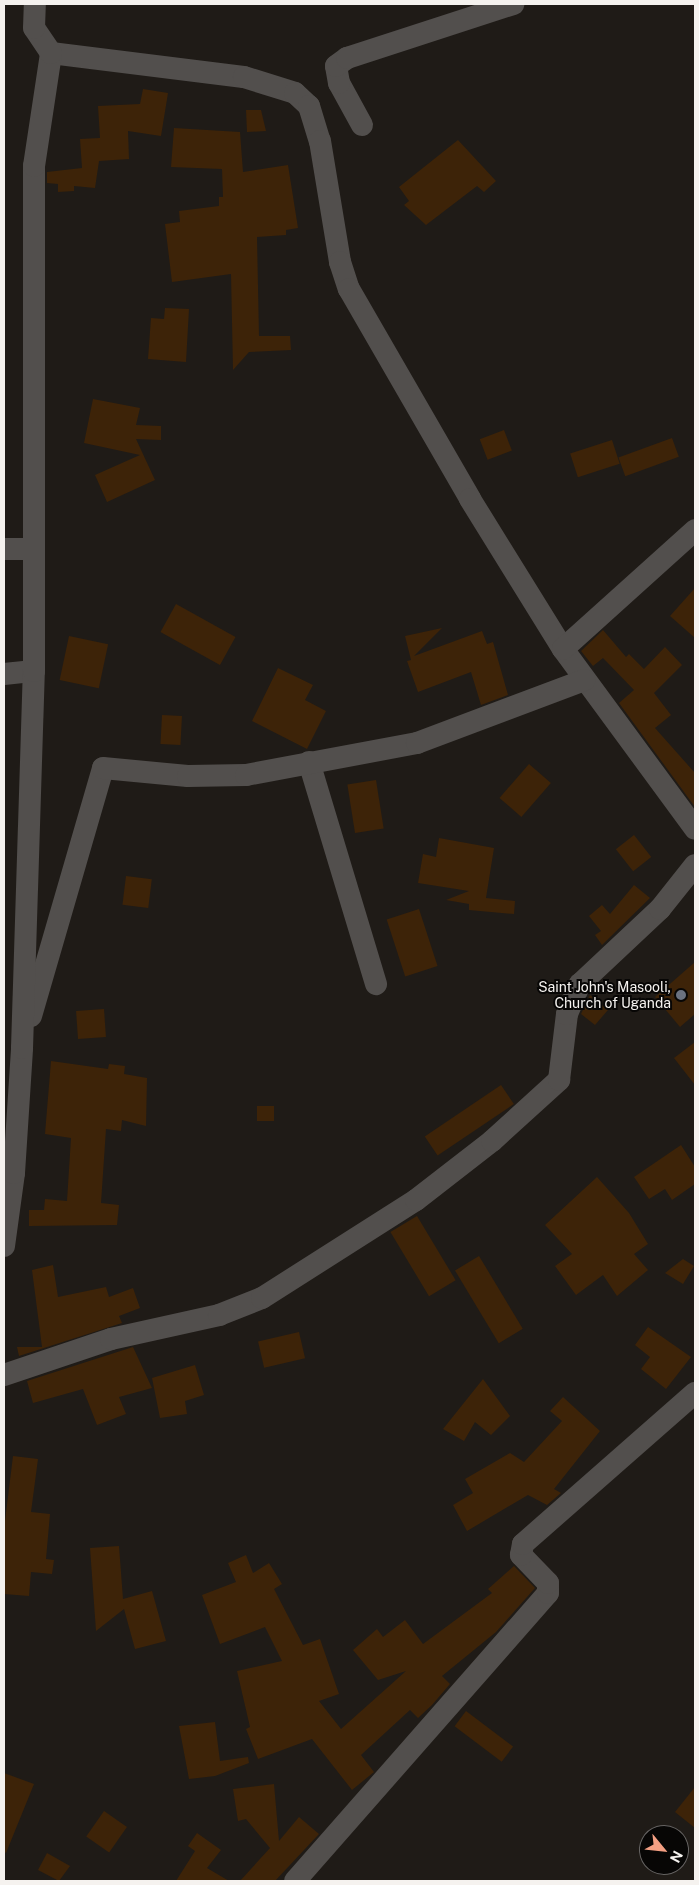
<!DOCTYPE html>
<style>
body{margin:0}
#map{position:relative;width:699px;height:1885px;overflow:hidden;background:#1f1b17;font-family:"Public Sans",sans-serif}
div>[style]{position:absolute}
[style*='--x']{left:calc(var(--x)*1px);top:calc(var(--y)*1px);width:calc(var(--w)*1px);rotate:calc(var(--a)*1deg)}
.building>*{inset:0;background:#3d2308;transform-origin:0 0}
.street>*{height:22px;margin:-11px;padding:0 11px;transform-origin:11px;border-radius:11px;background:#524f4d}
.dots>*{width:14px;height:14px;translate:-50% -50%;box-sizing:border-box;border:2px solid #070605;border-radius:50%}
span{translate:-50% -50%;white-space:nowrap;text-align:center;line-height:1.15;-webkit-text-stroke:4px #070605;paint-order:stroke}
.poi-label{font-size:14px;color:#f5f2ef}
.right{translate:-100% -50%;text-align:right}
.frame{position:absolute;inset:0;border:5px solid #f5f2ef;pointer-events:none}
.north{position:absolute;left:639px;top:1825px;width:50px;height:50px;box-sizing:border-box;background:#070605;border:1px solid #666463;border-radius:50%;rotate:118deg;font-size:14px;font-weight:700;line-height:20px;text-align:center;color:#f5f2ef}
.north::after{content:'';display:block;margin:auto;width:18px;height:22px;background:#f39f83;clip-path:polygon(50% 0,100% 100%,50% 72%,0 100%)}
</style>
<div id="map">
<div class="building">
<div style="clip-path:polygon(143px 89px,168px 93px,161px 136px,128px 131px,129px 159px,99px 161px,95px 188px,74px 186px,74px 191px,58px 192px,58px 184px,47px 183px,47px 172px,82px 168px,80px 139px,100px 138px,98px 106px,140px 104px)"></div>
<div style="clip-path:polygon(246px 110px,261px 110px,266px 131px,247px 132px)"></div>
<div style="clip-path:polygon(174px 128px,240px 132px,243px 172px,288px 165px,298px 228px,286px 230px,286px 235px,257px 237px,259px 336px,290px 336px,291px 350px,249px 352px,233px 370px,231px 274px,172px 282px,165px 224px,180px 222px,179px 211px,219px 206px,219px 197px,223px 197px,222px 169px,171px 167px)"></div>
<div style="clip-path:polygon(458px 140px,496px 181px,484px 192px,477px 186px,426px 225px,404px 205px,409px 201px,399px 187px)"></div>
<div style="clip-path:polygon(165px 308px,189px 309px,186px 362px,148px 359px,151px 318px,164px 319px)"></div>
<div style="clip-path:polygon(93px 399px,140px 408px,136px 425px,161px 426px,161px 440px,136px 439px,155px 480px,107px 502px,95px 475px,140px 455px,84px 443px)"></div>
<div style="left:504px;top:430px;width:22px;height:26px;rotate:69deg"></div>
<div style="left:672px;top:438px;width:20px;height:57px;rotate:70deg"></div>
<div style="left:612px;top:440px;width:25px;height:44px;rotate:72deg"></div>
<div style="clip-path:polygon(695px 588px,695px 638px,670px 616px)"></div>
<div style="left:176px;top:604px;width:68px;height:32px;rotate:29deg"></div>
<div style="clip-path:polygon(442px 628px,414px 656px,482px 631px,487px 644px,493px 642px,508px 695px,481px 705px,471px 672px,418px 692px,407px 661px,411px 660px,405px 636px)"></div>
<div style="clip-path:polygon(603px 630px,626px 657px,629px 654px,644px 669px,665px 647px,682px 665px,654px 693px,671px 715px,655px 728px,695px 773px,695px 807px,619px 703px,634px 690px,603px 658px,593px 666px,581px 651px)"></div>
<div style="left:69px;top:636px;width:40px;height:45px;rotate:12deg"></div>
<div style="clip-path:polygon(278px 668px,313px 685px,305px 700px,326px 711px,307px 749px,252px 721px)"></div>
<div style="left:162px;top:715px;width:20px;height:29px;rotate:3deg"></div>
<div style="left:529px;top:764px;width:29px;height:45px;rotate:41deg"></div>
<div style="left:376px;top:780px;width:49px;height:29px;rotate:81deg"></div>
<div style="left:634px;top:835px;width:28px;height:23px;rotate:52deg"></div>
<div style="clip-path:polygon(439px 838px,494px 848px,486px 898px,515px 901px,514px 914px,469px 910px,469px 904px,446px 900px,469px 891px,418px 883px,423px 854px,436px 857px)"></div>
<div style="left:126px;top:876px;width:26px;height:29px;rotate:7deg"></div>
<div style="clip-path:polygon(634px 885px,650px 898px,602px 945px,595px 935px,601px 931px,589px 916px,602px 905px,610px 914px)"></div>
<div style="left:419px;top:909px;width:60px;height:34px;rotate:72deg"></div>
<div style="clip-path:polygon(695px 962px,695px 1014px,680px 1027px,655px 997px)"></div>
<div style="clip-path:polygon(590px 995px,608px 1010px,595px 1025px,581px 1014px)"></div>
<div style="left:104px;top:1009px;width:28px;height:28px;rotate:86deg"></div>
<div style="clip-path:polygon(695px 1042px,695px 1085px,674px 1058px)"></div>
<div style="clip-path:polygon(51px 1061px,108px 1069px,109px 1064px,125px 1066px,124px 1074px,147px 1078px,146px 1126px,122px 1120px,121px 1131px,106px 1129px,101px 1203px,119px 1205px,117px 1225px,29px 1226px,29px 1210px,44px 1210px,45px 1199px,67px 1201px,71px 1138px,45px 1134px)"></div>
<div style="left:501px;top:1085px;width:23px;height:92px;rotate:56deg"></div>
<div style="left:274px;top:1106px;width:15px;height:17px;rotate:90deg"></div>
<div style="clip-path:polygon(681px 1145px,695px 1167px,695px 1184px,672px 1200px,665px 1189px,649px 1199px,634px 1177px)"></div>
<div style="clip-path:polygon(597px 1177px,629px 1213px,648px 1244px,634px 1254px,648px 1270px,617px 1296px,603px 1275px,576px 1295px,555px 1266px,572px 1254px,545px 1225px)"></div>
<div style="left:417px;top:1216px;width:75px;height:31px;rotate:59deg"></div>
<div style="left:479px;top:1256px;width:85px;height:28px;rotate:59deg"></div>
<div style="clip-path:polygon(683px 1259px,694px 1266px,683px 1284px,665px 1273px)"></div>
<div style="clip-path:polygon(53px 1265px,58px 1297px,106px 1287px,109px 1297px,133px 1288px,140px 1308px,119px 1316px,122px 1323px,19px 1356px,17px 1347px,42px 1347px,32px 1270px)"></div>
<div style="clip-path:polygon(648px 1327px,691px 1357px,666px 1389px,641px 1369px,650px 1357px,635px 1345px)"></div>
<div style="left:299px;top:1332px;width:27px;height:42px;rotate:77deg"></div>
<div style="clip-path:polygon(133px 1347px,152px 1388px,119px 1397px,126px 1414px,97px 1425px,83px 1389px,33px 1403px,27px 1381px)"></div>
<div style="clip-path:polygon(195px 1365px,204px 1395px,185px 1401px,187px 1414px,160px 1418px,152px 1378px)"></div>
<div style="clip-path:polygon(483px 1379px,510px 1416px,491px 1435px,475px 1422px,464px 1441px,443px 1429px)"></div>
<div style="clip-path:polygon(563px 1397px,600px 1431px,554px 1489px,561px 1493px,547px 1505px,528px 1495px,467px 1531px,453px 1505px,473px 1493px,465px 1479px,510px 1453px,524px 1462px,562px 1421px,550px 1411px)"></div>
<div style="clip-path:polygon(13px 1456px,38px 1459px,31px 1512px,50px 1514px,46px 1559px,54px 1560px,52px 1574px,31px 1572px,29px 1596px,4px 1594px,4px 1529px)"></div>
<div style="clip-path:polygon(119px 1546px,123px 1599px,152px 1591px,166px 1641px,135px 1649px,124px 1609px,96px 1631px,90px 1548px)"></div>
<div style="clip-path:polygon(246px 1555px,253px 1573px,269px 1563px,282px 1584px,274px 1589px,303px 1645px,320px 1639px,339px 1694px,319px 1701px,341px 1729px,406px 1671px,378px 1680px,353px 1650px,377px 1629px,383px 1637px,405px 1620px,423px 1644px,492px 1593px,488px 1589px,514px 1566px,535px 1588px,496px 1632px,442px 1676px,450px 1684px,432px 1705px,418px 1718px,410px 1710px,361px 1755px,374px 1772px,352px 1790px,312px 1739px,258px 1759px,246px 1729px,250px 1727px,237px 1671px,282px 1661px,265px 1627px,220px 1644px,202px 1595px,236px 1582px,228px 1563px)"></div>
<div style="left:466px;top:1711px;width:59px;height:19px;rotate:37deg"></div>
<div style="clip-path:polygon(215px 1722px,220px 1761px,248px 1757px,249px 1763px,215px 1776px,189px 1779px,179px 1726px)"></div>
<div style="clip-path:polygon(4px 1773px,34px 1784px,6px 1853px,4px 1852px)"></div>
<div style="clip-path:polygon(274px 1784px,279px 1841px,299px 1817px,319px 1834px,275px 1881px,240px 1881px,270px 1848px,246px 1819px,238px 1821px,233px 1789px)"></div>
<div style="clip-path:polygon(695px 1787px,695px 1828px,675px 1812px)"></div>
<div style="left:104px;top:1811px;width:28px;height:31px;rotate:35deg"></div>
<div style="clip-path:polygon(197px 1833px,221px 1850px,207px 1868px,229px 1881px,176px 1881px,195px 1851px,188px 1846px)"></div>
<div style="clip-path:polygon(47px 1853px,70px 1866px,59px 1881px,38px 1870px)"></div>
</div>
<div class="street">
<div style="--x:51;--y:53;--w:194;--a:7.1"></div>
<div style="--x:244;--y:77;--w:53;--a:17.4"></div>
<div style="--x:295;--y:93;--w:19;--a:43"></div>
<div style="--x:309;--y:106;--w:37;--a:73"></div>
<div style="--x:320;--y:141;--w:123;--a:80.6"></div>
<div style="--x:340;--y:262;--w:28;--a:72"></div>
<div style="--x:349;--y:289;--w:242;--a:60"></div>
<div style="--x:470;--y:499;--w:176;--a:58.2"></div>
<div style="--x:563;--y:649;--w:223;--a:53.7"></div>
<div style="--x:362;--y:125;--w:48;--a:-118.7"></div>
<div style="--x:339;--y:83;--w:17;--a:-100"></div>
<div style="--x:336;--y:66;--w:14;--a:-36"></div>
<div style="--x:347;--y:58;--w:175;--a:-18"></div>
<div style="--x:4;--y:549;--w:28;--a:0"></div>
<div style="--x:563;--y:649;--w:178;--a:-42"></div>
<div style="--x:4;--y:674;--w:30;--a:-6"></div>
<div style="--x:309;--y:762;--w:232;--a:73.2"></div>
<div style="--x:31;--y:1016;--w:258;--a:-73.8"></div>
<div style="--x:103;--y:768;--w:85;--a:5.4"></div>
<div style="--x:188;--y:776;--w:58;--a:-1"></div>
<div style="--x:246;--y:775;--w:174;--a:-10.6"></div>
<div style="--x:417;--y:743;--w:179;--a:-20.6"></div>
<div style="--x:4;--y:1246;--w:74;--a:-82.2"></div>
<div style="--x:14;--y:1173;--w:125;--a:-86.3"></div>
<div style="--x:22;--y:1048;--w:377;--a:-88.2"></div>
<div style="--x:34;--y:671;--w:505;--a:-90"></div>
<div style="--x:34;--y:166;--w:114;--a:-81.4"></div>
<div style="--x:51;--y:53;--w:30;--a:-124"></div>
<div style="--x:34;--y:28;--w:24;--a:-88"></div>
<div style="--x:4;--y:1375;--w:113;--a:-18.6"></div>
<div style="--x:111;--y:1339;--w:111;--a:-12.5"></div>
<div style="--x:219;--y:1315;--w:46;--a:-21.6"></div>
<div style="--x:262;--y:1298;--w:183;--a:-32.5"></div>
<div style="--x:416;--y:1200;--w:96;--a:-37.8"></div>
<div style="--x:492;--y:1141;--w:91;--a:-42.3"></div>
<div style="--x:559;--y:1080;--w:66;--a:-83.1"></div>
<div style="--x:567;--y:1014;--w:33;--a:-67"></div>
<div style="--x:580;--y:984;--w:110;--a:-43.2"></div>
<div style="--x:660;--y:909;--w:56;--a:-51.5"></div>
<div style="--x:295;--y:1881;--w:383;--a:-48.7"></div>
<div style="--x:548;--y:1593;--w:10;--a:-90"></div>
<div style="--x:548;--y:1583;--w:39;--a:-134"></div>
<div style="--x:521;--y:1555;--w:11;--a:-80"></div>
<div style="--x:523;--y:1544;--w:229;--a:-41.3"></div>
</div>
<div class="dots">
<div style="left:681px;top:995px;background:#6b7280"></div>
</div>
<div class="poi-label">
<span class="right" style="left:671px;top:995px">Saint John's Masooli,<br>Church of Uganda</span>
</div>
<div class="frame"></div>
<div class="north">N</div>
</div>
